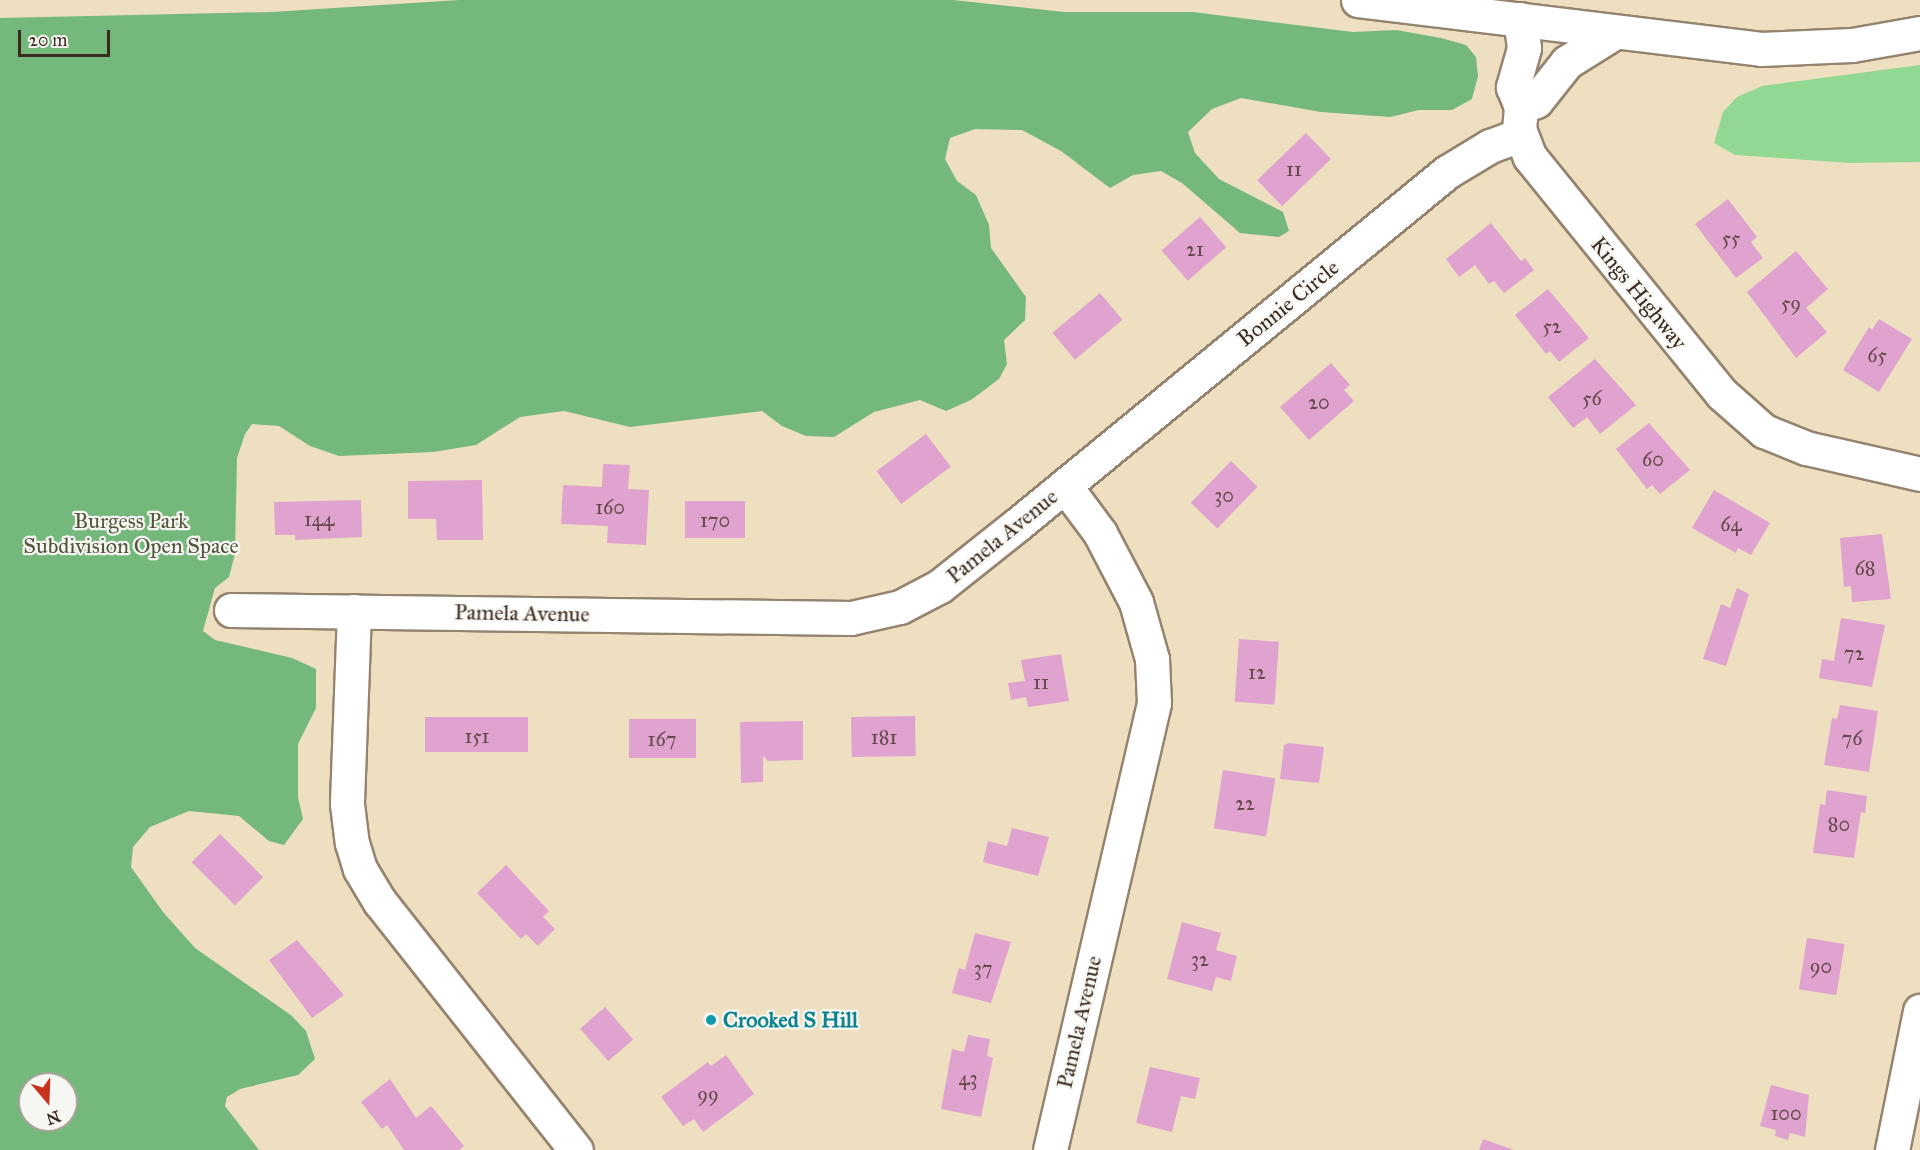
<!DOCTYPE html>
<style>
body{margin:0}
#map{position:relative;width:1920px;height:1150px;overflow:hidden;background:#eedfc0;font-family:"IM FELL Great Primer",serif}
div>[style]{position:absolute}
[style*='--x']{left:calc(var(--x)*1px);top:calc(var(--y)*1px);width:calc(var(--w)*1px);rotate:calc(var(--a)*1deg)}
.green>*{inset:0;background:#92d892}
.forest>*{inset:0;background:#75b87c}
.building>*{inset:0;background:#e0a3cf;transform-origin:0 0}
.roads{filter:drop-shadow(2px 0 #94846f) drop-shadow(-2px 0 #94846f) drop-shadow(0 2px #94846f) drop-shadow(0 -2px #94846f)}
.street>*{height:33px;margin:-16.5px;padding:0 16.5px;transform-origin:16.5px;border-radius:16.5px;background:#fff}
.highway>*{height:33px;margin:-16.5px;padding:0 16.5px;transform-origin:16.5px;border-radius:16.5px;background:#fff}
.dots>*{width:16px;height:16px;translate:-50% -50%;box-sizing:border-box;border:3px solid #f6f6f2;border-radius:50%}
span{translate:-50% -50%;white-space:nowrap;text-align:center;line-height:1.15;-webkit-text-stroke:4.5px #f6f6f2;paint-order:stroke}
.number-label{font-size:20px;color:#64484a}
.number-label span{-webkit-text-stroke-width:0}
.street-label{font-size:22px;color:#3b2a1e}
.park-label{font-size:22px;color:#51563b}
.culture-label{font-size:22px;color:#0d838f;font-weight:700}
.left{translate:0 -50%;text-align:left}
.north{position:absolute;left:18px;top:1072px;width:60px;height:60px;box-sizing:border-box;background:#f6f6f2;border:2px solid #aba49d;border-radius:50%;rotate:161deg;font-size:16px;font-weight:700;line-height:24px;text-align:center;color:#3b2a1e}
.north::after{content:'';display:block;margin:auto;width:21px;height:27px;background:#c8321e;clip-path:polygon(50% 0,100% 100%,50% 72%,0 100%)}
.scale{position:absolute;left:18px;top:30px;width:92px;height:27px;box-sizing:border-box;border:3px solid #3b2a1e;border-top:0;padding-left:8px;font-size:18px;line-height:21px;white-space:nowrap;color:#3b2a1e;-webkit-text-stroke:4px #f6f6f2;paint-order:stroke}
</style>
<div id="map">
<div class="green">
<div style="clip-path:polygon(1920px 65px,1920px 162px,1851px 163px,1735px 155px,1714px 143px,1723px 112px,1737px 97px,1762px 86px)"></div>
</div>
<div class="forest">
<div style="clip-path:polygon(evenodd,459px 0,953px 0,1064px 12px,1193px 12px,1353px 32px,1396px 30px,1441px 38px,1466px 45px,1476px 57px,1478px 76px,1472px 99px,1452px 110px,1419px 110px,1390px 117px,1321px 112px,1241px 98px,1212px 109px,1188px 132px,1195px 153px,1219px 179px,1283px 212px,1289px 231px,1279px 237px,1240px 233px,1182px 183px,1161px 171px,1133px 175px,1110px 188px,1061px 151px,1022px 130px,975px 129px,950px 138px,945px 159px,957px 181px,976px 195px,989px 225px,991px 248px,1026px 297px,1025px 320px,1004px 340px,1007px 364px,999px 379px,971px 400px,946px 411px,920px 400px,874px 412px,834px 437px,806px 436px,782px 426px,762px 411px,630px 427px,564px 411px,520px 417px,476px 445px,433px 452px,339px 456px,310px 446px,279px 426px,252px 424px,245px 434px,237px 458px,235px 554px,229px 577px,215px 588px,203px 631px,215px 640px,292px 658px,316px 669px,316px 708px,298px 744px,298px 797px,303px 819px,284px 845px,269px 841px,239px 816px,189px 811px,150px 827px,133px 847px,131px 867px,163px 912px,195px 948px,292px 1016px,306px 1031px,315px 1059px,298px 1075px,240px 1089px,227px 1097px,225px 1106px,259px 1150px,0 1150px,0 18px,272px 12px,459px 0,30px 1084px,66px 1084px,66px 1120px,30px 1120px,30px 1084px)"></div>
</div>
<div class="building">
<div style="left:1306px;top:133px;width:36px;height:68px;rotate:46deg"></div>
<div style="clip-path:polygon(1728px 199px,1757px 237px,1751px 242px,1763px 258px,1736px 278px,1695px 224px)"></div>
<div style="left:1200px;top:217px;width:40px;height:51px;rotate:49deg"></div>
<div style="clip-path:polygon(1491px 223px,1521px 261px,1525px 258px,1534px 270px,1504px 293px,1494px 281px,1489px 284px,1475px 265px,1459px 277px,1446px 259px)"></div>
<div style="clip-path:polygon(1796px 251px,1828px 289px,1806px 308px,1827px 332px,1796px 358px,1747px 292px)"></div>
<div style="clip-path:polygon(1548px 289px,1589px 338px,1559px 362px,1550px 351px,1546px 354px,1515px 315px)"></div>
<div style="left:1100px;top:293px;width:35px;height:62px;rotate:50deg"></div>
<div style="clip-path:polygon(1879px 319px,1912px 339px,1879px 392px,1843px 370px,1869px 327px,1872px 330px)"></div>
<div style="clip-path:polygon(1595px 359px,1636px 405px,1600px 434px,1587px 417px,1573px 428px,1548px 397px)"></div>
<div style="clip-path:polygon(1331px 363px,1350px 385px,1344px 390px,1354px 401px,1309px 440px,1280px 407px)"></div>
<div style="clip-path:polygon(1649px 423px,1690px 470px,1660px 494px,1652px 485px,1647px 489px,1616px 449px)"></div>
<div style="left:926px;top:434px;width:41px;height:62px;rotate:53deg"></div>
<div style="left:1231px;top:461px;width:37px;height:58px;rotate:44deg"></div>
<div style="clip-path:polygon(603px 464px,630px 465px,628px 489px,649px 490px,646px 545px,607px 543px,608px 526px,561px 524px,563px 485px,602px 487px)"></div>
<div style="clip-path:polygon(482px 480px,483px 540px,437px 540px,436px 519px,408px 519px,408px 481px)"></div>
<div style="clip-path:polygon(1714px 490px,1770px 523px,1751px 555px,1738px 548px,1736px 553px,1692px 528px)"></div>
<div style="clip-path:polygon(361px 500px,362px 537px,295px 540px,295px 535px,275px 535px,274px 502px)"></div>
<div style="left:685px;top:501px;width:60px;height:37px"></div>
<div style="clip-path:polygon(1882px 534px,1891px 599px,1852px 602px,1851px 586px,1844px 587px,1840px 538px)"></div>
<div style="clip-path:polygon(1737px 588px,1749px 594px,1726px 666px,1703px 659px,1721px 604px,1730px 608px)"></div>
<div style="clip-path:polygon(1841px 618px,1885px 625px,1872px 687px,1819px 678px,1822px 659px,1834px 661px)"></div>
<div style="left:1239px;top:639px;width:40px;height:63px;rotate:4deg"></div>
<div style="clip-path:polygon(1061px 654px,1069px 701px,1028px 707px,1026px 697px,1011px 700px,1008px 683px,1025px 681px,1021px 660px)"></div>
<div style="clip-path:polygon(1840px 705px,1878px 711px,1869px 772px,1824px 765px,1832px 718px,1837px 719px)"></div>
<div style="left:915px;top:716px;width:40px;height:64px;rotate:89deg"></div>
<div style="left:528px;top:717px;width:35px;height:103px;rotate:90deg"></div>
<div style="left:696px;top:719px;width:39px;height:67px;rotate:90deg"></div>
<div style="clip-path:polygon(803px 721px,803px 760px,768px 761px,763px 756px,763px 782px,741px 783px,740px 722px)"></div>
<div style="clip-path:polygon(1289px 743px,1324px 747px,1319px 783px,1280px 779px,1284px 745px)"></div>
<div style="left:1223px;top:770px;width:53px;height:59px;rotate:9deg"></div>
<div style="clip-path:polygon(1827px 790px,1867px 796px,1865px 813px,1861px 812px,1854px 858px,1813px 853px,1820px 804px,1825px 805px)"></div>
<div style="clip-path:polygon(1012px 828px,1049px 837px,1038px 876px,983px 862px,988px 841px,1007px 846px)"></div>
<div style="left:220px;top:834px;width:61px;height:40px;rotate:45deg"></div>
<div style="clip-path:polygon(506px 865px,549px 911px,543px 917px,555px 929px,538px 946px,526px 934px,521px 939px,477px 893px)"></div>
<div style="clip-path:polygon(1182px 922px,1221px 933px,1216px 950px,1237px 956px,1231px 981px,1216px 977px,1212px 991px,1167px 979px)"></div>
<div style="clip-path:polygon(975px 933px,1011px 942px,991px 1003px,952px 993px,959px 968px,965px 970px)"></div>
<div style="left:1807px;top:938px;width:38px;height:52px;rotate:9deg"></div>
<div style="clip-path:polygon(297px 940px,344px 995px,312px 1018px,269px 960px)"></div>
<div style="left:605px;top:1007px;width:43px;height:33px;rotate:49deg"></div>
<div style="clip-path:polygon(968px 1035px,990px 1039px,987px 1056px,993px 1058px,981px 1117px,941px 1109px,952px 1049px,964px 1052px)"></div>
<div style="clip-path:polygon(726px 1055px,754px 1094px,703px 1132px,694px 1119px,683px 1126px,661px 1097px,708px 1062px,711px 1066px)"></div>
<div style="clip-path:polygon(1150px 1067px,1200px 1078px,1195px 1099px,1181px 1096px,1172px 1132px,1136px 1123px)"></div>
<div style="clip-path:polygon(390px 1079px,416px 1118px,431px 1106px,464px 1146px,459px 1150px,404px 1150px,387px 1125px,382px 1129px,361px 1102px)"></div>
<div style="clip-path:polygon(1771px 1085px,1809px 1095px,1805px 1137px,1790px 1133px,1788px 1140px,1775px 1136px,1776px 1130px,1760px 1126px)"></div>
<div style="clip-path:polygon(1483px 1139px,1514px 1150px,1479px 1150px)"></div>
</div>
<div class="roads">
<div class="street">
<div style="--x:1615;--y:32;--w:57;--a:148"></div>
<div style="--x:1567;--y:62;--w:50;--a:128.5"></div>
<div style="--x:1536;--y:101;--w:16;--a:158"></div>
<div style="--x:1521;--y:107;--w:22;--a:95"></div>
<div style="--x:1519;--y:129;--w:30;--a:69"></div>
<div style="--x:1530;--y:157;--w:305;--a:51"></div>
<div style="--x:1722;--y:394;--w:56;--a:41.4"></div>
<div style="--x:1764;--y:431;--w:45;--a:22"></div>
<div style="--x:1806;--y:448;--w:117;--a:12.8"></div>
<div style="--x:231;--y:610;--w:620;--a:0.74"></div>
<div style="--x:851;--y:618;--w:50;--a:-12.7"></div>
<div style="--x:900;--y:607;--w:45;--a:-27.7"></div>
<div style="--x:940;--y:586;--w:100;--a:-38.5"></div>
<div style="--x:1018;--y:524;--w:555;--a:-39.37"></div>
<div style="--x:1447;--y:172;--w:50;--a:-31.2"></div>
<div style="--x:1490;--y:146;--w:32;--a:-20"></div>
<div style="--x:354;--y:611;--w:193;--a:92.1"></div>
<div style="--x:347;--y:804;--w:39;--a:83"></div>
<div style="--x:352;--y:843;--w:27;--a:73"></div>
<div style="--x:360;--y:869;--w:39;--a:59"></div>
<div style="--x:380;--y:902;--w:316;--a:51.7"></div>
<div style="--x:1050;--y:1150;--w:459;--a:-76.9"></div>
<div style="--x:1154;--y:703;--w:44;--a:-92.6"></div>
<div style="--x:1152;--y:659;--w:59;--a:-105.7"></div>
<div style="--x:1136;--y:602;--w:78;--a:-117.6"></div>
<div style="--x:1100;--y:533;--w:59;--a:-126.7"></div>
<div style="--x:1892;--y:1150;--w:142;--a:-78.6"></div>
</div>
<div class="highway">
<div style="--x:1358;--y:0;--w:406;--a:6.9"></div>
<div style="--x:1761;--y:49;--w:91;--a:-2.5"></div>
<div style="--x:1852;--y:45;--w:69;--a:-10"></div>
<div style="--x:1520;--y:19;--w:29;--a:82"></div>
<div style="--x:1524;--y:48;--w:41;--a:105.8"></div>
<div style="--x:1513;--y:87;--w:22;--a:68"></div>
</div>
</div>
<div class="dots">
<div style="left:711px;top:1020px;background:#0f9aa8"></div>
</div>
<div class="number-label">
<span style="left:1294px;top:169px">11</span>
<span style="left:1731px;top:238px">55</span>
<span style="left:1195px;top:249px">21</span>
<span style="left:1791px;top:303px">59</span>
<span style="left:1552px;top:326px">52</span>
<span style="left:1877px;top:355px">65</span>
<span style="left:1592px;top:398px">56</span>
<span style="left:1319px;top:402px">20</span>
<span style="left:1653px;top:459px">60</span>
<span style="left:1224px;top:495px">30</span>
<span style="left:610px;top:507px">160</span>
<span style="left:319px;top:519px">144</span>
<span style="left:715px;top:520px">170</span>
<span style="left:1731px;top:524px">64</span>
<span style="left:1865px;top:568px">68</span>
<span style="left:1854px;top:653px">72</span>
<span style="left:1257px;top:672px">12</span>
<span style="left:1041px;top:682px">11</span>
<span style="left:477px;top:736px">151</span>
<span style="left:884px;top:737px">181</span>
<span style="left:1852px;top:738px">76</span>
<span style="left:662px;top:739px">167</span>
<span style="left:1245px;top:803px">22</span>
<span style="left:1839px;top:824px">80</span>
<span style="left:1200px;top:959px">32</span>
<span style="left:1821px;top:966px">90</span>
<span style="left:983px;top:968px">37</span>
<span style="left:968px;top:1078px">43</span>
<span style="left:708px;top:1094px">99</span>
<span style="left:1786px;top:1113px">100</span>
</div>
<div class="street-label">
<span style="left:1639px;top:293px;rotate:51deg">Kings Highway</span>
<span style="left:1288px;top:303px;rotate:-39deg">Bonnie Circle</span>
<span style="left:1002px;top:536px;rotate:-39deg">Pamela Avenue</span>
<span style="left:522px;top:613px;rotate:1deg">Pamela Avenue</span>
<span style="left:1079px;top:1022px;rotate:-77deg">Pamela Avenue</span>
</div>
<div class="park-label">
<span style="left:131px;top:533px">Burgess Park<br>Subdivision Open Space</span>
</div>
<div class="culture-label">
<span class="left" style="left:723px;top:1020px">Crooked S Hill</span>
</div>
<div class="north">N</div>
<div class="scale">20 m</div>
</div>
